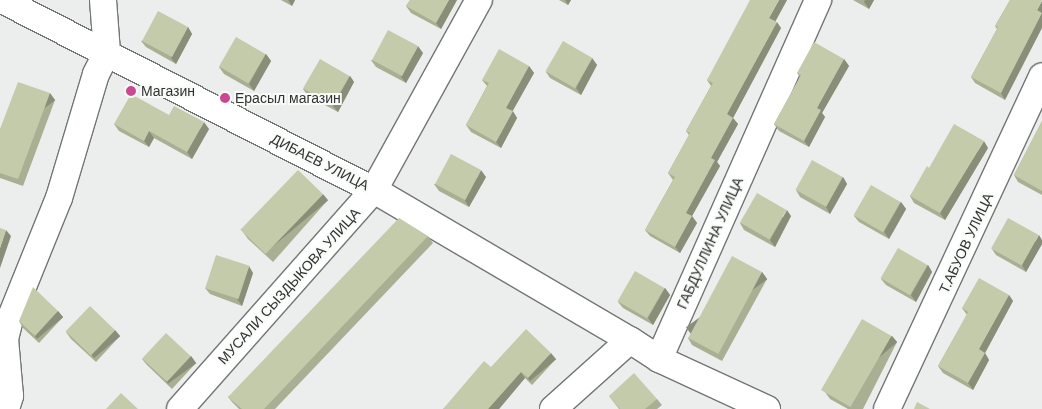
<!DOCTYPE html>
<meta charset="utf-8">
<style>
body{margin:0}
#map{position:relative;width:1042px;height:409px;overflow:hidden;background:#ebeeec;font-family:Helvetica,sans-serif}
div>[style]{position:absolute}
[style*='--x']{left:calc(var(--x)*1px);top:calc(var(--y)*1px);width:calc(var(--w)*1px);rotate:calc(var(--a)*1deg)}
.roads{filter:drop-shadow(1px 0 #737673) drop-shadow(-1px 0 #737673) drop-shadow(0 1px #737673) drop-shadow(0 -1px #737673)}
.minor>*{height:26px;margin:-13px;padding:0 13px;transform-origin:13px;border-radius:13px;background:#fff}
.wall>*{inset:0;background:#a9af93}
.shaded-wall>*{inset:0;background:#898e78;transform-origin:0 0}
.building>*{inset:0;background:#c4cbab;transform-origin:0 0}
.dots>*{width:14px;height:14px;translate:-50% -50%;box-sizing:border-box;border:2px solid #f9fbf9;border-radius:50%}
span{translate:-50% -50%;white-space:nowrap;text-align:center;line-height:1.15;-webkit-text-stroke:4px #f9fbf9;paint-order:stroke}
.poi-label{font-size:14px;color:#303130}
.left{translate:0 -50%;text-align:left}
.street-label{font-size:14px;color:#303130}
</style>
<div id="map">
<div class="roads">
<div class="minor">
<div style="--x:2;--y:0;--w:418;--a:27.1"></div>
<div style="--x:374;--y:190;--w:297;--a:30.4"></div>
<div style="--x:659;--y:359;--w:119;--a:24.8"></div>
<div style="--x:6;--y:409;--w:14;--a:-73"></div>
<div style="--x:10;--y:396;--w:57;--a:-95"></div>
<div style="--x:5;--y:339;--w:21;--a:-76"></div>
<div style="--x:10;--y:319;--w:131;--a:-68"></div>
<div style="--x:59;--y:198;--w:129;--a:-73.4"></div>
<div style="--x:96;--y:74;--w:25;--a:-63"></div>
<div style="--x:107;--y:52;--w:52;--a:-94.4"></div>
<div style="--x:180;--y:409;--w:293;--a:-48.5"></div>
<div style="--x:374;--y:190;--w:217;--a:-61.1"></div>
<div style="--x:553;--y:409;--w:103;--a:-41.9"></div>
<div style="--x:630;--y:340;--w:35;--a:33"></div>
<div style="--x:659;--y:359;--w:393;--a:-66.1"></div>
<div style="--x:887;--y:409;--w:367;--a:-65"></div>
</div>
</div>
<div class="wall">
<div style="clip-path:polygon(281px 0,295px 0,292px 6px)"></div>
<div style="clip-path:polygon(410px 0,457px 0,441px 29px,411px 13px,406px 6px)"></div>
<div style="clip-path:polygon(559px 0,571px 0,568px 5px)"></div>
<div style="clip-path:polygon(787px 0,775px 21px,781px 28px,733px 118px,738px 124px,717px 162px,720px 166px,692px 216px,697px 223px,680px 253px,650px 236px,645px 230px,673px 180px,668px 173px,689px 135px,686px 131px,711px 86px,707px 80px)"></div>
<div style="clip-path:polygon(853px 0,874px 0,869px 9px)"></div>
<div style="clip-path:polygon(1010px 0,1005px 100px,975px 83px,971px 77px,997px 29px,995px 26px)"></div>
<div style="clip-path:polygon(188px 27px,192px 34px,176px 64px,146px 47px,141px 41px)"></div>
<div style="clip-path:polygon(423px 53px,406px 83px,376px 67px,371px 60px)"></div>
<div style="clip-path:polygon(266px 54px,271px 61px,254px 91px,224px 74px,219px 67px)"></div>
<div style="clip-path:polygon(592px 58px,597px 65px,581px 95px,550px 78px,546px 72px)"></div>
<div style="clip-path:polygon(844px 59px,849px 66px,822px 113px,825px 117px,809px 147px,779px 131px,774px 124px,800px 77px,797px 73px)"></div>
<div style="clip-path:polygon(529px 66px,534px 73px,512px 111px,517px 118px,501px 148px,471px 132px,466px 125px,487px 86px,482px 80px)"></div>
<div style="clip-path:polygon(350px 76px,354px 82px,338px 112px,308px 96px,303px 89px)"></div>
<div style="clip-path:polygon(55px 100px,23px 186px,0 178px,0 129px)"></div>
<div style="clip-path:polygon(1042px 121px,1042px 195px,1018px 182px,1014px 175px)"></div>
<div style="clip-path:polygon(114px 124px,209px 129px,192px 159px,154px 138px,149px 147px,119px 131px)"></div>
<div style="clip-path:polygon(988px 148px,945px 220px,914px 203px,910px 196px,929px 168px)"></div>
<div style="clip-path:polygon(486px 177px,469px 207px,439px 191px,434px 184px)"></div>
<div style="clip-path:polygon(843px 177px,847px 184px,830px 214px,800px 197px,796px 190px)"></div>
<div style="clip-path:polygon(328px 200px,273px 262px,248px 239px,243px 232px)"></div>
<div style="clip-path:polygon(901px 202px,906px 209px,889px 239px,859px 222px,854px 216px)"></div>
<div style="clip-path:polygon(791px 216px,775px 247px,744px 230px,740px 223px)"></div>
<div style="clip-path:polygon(428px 236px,433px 243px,275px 409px,239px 409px,233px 403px,228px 397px)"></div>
<div style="clip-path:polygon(1042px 240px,1042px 244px,1026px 272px,996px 255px,992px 249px)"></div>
<div style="clip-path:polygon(928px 265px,932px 272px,916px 302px,886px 285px,881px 279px)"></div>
<div style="clip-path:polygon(762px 272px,767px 279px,722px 361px,692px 345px,688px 338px)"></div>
<div style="clip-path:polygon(253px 273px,242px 306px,210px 294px,205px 288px)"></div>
<div style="clip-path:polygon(665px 288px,670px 295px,653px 325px,623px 308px,618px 302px)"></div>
<div style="clip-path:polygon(1009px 295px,1013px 301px,985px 353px,989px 360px,973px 390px,943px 373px,938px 366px,967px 315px,962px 308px)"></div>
<div style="clip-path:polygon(58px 311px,63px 317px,39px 343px,23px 328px,19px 321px)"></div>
<div style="clip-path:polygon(115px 330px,120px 336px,96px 362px,71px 339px,66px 332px)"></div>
<div style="clip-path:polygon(892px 336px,897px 342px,863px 409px,848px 409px,830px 399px,825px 392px)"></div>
<div style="clip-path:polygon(191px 356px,196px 363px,172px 389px,147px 365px,142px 359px)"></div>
<div style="clip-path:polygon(556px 359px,532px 385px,525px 378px,499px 409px,443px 409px,491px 367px)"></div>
<div style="clip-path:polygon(609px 396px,657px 399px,662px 405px,657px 409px,619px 409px)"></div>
</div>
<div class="shaded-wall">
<div style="clip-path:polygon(288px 0,295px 0,292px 6px)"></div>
<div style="clip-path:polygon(449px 0,457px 0,441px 29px,436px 23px)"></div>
<div style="clip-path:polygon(565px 0,571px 0,568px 5px)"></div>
<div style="clip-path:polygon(779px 0,787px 0,774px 24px,769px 18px)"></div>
<div style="clip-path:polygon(865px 0,874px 0,869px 9px,864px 2px)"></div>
<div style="clip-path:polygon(1042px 1px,1042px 28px,1005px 100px,1001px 93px,1037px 10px)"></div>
<div style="clip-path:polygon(777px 22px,781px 28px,733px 118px,738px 124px,717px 162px,720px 166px,692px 216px,697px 223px,680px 253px,675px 247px,686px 213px,711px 158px,727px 114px)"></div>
<div style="clip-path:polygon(188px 27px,192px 34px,176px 64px,171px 58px)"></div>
<div style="clip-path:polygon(418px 46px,423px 53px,406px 83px,401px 77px)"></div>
<div style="clip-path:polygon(266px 54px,271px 61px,254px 91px,249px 84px)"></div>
<div style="clip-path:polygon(592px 58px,597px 65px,581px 95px,576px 88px)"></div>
<div style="clip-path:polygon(844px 59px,849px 66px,822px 113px,825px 117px,809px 147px,804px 141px,817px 108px)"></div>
<div style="clip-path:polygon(529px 66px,534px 73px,511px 114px,506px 108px)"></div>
<div style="clip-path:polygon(350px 76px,354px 82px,338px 112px,333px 106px)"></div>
<div style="left:50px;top:93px;width:9px;height:92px;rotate:54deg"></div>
<div style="clip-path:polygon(513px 111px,517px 118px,501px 148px,496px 142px)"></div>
<div style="clip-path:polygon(204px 122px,209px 129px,192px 159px,187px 152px)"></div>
<div style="clip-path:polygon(149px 131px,154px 138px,149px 147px,144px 141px)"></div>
<div style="clip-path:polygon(984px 141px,988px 148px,945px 220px,940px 213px)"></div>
<div style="clip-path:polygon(481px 170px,486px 177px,469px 207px,465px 201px)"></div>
<div style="clip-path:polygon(843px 177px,847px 184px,830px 214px,826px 207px)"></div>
<div style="left:323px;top:194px;width:8px;height:82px;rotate:50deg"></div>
<div style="clip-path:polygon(901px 202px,906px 209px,889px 239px,884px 232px)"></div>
<div style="clip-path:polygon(787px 210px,791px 216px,775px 247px,770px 240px)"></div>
<div style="clip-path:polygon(6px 230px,11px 236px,0 268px,0 248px)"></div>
<div style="clip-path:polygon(1039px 235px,1042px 240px,1042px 244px,1026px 272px,1022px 265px)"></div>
<div style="clip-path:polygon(928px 265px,932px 272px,916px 302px,911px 295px)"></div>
<div style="clip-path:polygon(249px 266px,253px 273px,242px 306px,237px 299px)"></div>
<div style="left:762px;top:272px;width:9px;height:94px;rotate:54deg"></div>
<div style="clip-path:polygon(665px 288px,670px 295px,653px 325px,648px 318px)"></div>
<div style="clip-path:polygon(1009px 295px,1013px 301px,985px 353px,989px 360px,973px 390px,968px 383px,979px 349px)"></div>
<div style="left:58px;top:311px;width:8px;height:34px;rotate:50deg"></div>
<div style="left:115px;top:330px;width:8px;height:34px;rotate:50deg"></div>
<div style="left:892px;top:336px;width:8px;height:82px;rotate:50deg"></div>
<div style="left:551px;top:353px;width:8px;height:34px;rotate:50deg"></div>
<div style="left:191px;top:356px;width:9px;height:35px;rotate:54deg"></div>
<div style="clip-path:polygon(521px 372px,525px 378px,499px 409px,488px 409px)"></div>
</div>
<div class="building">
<div style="clip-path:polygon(410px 0,449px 0,436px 23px,406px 6px)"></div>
<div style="clip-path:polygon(750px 0,779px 0,769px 18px,777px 22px,727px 114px,733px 118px,711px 158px,715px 160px,686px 213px,692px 216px,675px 247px,645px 230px,675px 177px,668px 173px,690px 133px,686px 131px,713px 83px,707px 80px)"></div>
<div style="clip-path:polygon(1010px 0,1042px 0,1037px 10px,1042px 13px,1001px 93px,971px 77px,998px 27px,995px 26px)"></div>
<div style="left:158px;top:11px;width:34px;height:34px;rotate:28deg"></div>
<div style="left:388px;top:30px;width:34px;height:34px;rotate:28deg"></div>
<div style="left:236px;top:37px;width:34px;height:34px;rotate:30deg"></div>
<div style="left:563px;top:41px;width:34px;height:35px;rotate:30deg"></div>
<div style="clip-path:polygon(814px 42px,844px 59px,817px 108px,821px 110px,804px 141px,774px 124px,801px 75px,797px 73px)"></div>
<div style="clip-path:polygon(499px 49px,529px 66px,506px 108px,513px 111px,496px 142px,466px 125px,489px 83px,482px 80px)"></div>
<div style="left:320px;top:59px;width:34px;height:34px;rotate:30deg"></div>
<div style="clip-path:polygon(18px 82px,50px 93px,18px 179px,0 173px,0 129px)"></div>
<div style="clip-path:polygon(131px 94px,169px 115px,174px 106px,204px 122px,187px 152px,149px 131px,144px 141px,114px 124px)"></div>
<div style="clip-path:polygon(1042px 121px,1042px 191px,1014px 175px)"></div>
<div style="clip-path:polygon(954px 124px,984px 141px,940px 213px,910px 196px,927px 166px,929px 168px)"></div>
<div style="left:451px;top:154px;width:34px;height:34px;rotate:28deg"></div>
<div style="left:812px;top:160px;width:35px;height:34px;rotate:29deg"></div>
<div style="left:298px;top:170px;width:35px;height:83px;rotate:44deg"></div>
<div style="left:871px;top:185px;width:34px;height:35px;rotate:30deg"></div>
<div style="left:757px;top:193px;width:34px;height:34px;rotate:30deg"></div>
<div style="clip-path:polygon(399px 218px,428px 236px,264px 409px,242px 409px,228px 397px)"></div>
<div style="left:1008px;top:218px;width:35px;height:35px;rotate:29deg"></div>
<div style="clip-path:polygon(0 228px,6px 230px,0 248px)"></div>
<div style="left:898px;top:248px;width:34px;height:35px;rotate:30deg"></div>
<div style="left:216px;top:255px;width:35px;height:35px;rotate:18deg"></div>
<div style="left:732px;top:256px;width:34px;height:93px;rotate:28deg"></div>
<div style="left:635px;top:271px;width:34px;height:35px;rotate:30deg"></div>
<div style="clip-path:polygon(979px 278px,1009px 295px,979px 349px,985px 353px,968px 383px,938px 366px,968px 312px,962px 308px)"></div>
<div style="clip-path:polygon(33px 287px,58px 311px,35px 336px,19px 321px)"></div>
<div style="left:90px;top:306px;width:35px;height:35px;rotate:44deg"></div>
<div style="left:862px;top:319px;width:34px;height:82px;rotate:30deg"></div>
<div style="clip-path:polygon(526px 329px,551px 353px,528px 378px,521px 372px,488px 409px,443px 409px,484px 361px,491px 367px)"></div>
<div style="left:166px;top:333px;width:34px;height:35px;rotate:43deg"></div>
<div style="clip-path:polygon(634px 373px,657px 399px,645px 409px,620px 409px,609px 396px)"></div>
<div style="clip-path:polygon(121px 393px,138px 409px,106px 409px)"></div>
<div style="clip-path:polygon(917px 402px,930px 409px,914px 409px)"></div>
</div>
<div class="dots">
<div style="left:131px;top:91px;background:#ca488f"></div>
<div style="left:225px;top:98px;background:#ca488f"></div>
</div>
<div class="poi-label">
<span class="left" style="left:141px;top:91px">Магазин</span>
<span class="left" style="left:235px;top:98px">Ерасыл магазин</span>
</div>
<div class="street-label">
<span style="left:320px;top:162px;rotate:27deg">ДИБАЕВ УЛИЦА</span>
<span style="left:710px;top:243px;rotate:-66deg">ГАБДУЛЛИНА УЛИЦА</span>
<span style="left:966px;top:243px;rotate:-65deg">Т.АБУОВ УЛИЦА</span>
<span style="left:289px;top:286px;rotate:-48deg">МУСАЛИ СЫЗДЫКОВА УЛИЦА</span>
</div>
</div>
